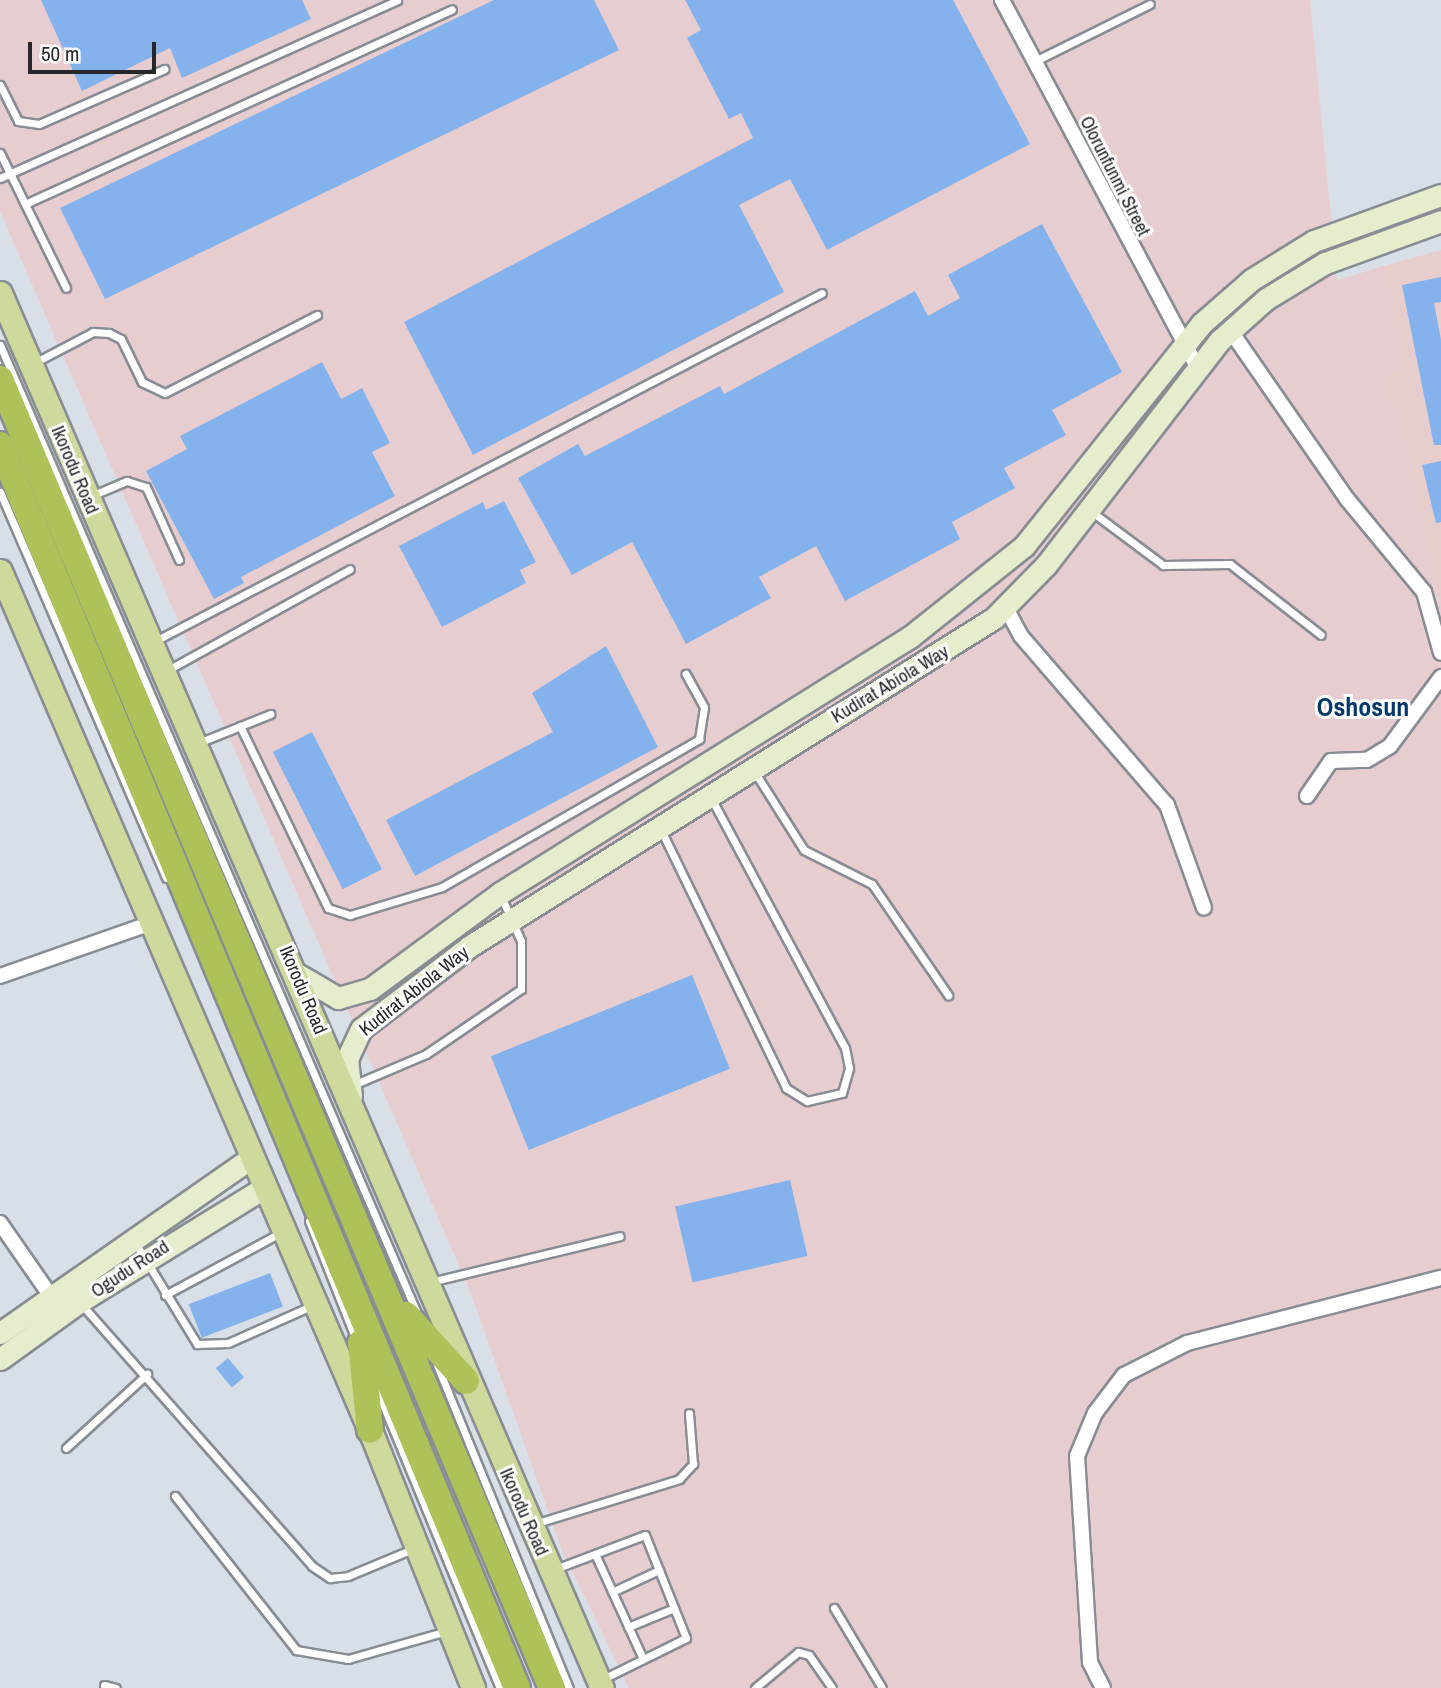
<!DOCTYPE html>
<style>
body{margin:0}
#map{position:relative;width:1441px;height:1688px;overflow:hidden;background:#d9dfe7;font-family:"Archivo Narrow",sans-serif}
div>[style]{position:absolute}
[style*='--x']{left:calc(var(--x)*1px);top:calc(var(--y)*1px);width:calc(var(--w)*1px);rotate:calc(var(--a)*1deg)}
.industrial>*{inset:0;background:#e8cdd0}
.education>*{inset:0;background:#e8cdcd}
.building>*{inset:0;background:#84b2ec;transform-origin:0 0}
.roads{filter:drop-shadow(2px 0 #888d94) drop-shadow(-2px 0 #888d94) drop-shadow(0 2px #888d94) drop-shadow(0 -2px #888d94)}
.lane>*{height:7px;margin:-3.5px;padding:0 3.5px;transform-origin:3.5px;border-radius:3.5px;background:#fff}
.street>*{height:14px;margin:-7px;padding:0 7px;transform-origin:7px;border-radius:7px;background:#fff}
.secondary>*{height:21px;margin:-10.5px;padding:0 10.5px;transform-origin:10.5px;border-radius:10.5px;background:#e6edcd}
.primary>*{height:23px;margin:-11.5px;padding:0 11.5px;transform-origin:11.5px;border-radius:11.5px;background:#ceda9b}
.highway>*{height:26px;margin:-13px;padding:0 13px;transform-origin:13px;border-radius:13px;background:#adc259}
span{translate:-50% -50%;white-space:nowrap;text-align:center;line-height:1.15;-webkit-text-stroke:6px #fff;paint-order:stroke}
.street-label{font-size:19px;color:#25272a}
.district-label{font-size:26px;color:#003969;font-weight:700}
.scale{position:absolute;left:28px;top:42px;width:128px;height:32px;box-sizing:border-box;border:4px solid #25272a;border-top:0;padding-left:9px;font-size:21px;line-height:24px;white-space:nowrap;color:#25272a;-webkit-text-stroke:5px #fff;paint-order:stroke}
</style>
<div id="map">
<div class="industrial">
<div style="clip-path:polygon(0 0,1310px 0,1337px 280px,1384px 266px,1406px 365px,1381px 383px,1401px 415px,1441px 609px,1441px 1688px,629px 1688px,563px 1553px,470px 1291px,0 211px)"></div>
</div>
<div class="education">
<div style="clip-path:polygon(1441px 250px,1441px 609px,1401px 415px,1380px 382px,1406px 365px,1384px 266px)"></div>
</div>
<div class="building">
<div style="clip-path:polygon(41px 0,302px 0,311px 19px,182px 78px,170px 48px,82px 91px)"></div>
<div style="clip-path:polygon(494px 0,594px 0,619px 50px,105px 299px,60px 208px)"></div>
<div style="clip-path:polygon(685px 0,953px 0,1030px 144px,827px 250px,790px 179px,739px 205px,784px 292px,473px 455px,404px 322px,753px 138px,741px 113px,729px 119px,687px 38px,701px 30px)"></div>
<div style="clip-path:polygon(1042px 224px,1122px 372px,1052px 410px,1066px 435px,1004px 468px,1015px 488px,952px 522px,960px 539px,845px 601px,816px 546px,759px 577px,771px 598px,686px 644px,632px 542px,572px 575px,518px 478px,578px 444px,585px 456px,720px 386px,724px 394px,915px 291px,928px 316px,960px 298px,948px 275px)"></div>
<div style="clip-path:polygon(1441px 277px,1441px 302px,1434px 303px,1441px 340px,1441px 445px,1434px 445px,1402px 285px)"></div>
<div style="clip-path:polygon(322px 362px,341px 399px,362px 388px,390px 443px,372px 452px,395px 496px,241px 577px,244px 583px,214px 599px,146px 471px,187px 449px,180px 436px)"></div>
<div style="clip-path:polygon(1441px 461px,1441px 522px,1436px 523px,1422px 465px)"></div>
<div style="clip-path:polygon(504px 501px,536px 562px,520px 570px,526px 583px,442px 627px,399px 546px,483px 502px,486px 510px)"></div>
<div style="clip-path:polygon(606px 646px,658px 747px,415px 876px,386px 820px,553px 732px,532px 693px)"></div>
<div style="left:312px;top:732px;width:154px;height:44px;rotate:63deg"></div>
<div style="left:692px;top:975px;width:101px;height:217px;rotate:68deg"></div>
<div style="left:790px;top:1180px;width:78px;height:118px;rotate:77deg"></div>
<div style="left:270px;top:1273px;width:36px;height:87px;rotate:69deg"></div>
<div style="left:228px;top:1358px;width:25px;height:16px;rotate:50deg"></div>
</div>
<div class="roads">
<div class="lane">
<div style="--x:1035;--y:61;--w:128;--a:-26.4"></div>
<div style="--x:0;--y:85;--w:40;--a:63.4"></div>
<div style="--x:18;--y:121;--w:21;--a:8"></div>
<div style="--x:39;--y:124;--w:137;--a:-23.7"></div>
<div style="--x:0;--y:153;--w:150;--a:63.9"></div>
<div style="--x:0;--y:178;--w:435;--a:-24.1"></div>
<div style="--x:25;--y:204;--w:469;--a:-24.5"></div>
<div style="--x:0;--y:345;--w:1052;--a:66.7"></div>
<div style="--x:34;--y:363;--w:67;--a:-27.7"></div>
<div style="--x:93;--y:332;--w:16;--a:4"></div>
<div style="--x:109;--y:333;--w:13;--a:27"></div>
<div style="--x:121;--y:339;--w:48;--a:64"></div>
<div style="--x:142;--y:382;--w:25;--a:26"></div>
<div style="--x:165;--y:393;--w:171;--a:-27.2"></div>
<div style="--x:0;--y:492;--w:420;--a:66.7"></div>
<div style="--x:91;--y:496;--w:39;--a:-23"></div>
<div style="--x:127;--y:481;--w:20;--a:18"></div>
<div style="--x:146;--y:487;--w:80;--a:65.7"></div>
<div style="--x:1092;--y:512;--w:89;--a:36.7"></div>
<div style="--x:1163;--y:565;--w:67;--a:-0.9"></div>
<div style="--x:1230;--y:564;--w:115;--a:38"></div>
<div style="--x:155;--y:641;--w:752;--a:-27.55"></div>
<div style="--x:166;--y:671;--w:210;--a:-29"></div>
<div style="--x:240;--y:726;--w:202;--a:64.2"></div>
<div style="--x:328;--y:908;--w:23;--a:18"></div>
<div style="--x:350;--y:915;--w:96;--a:-16.9"></div>
<div style="--x:442;--y:887;--w:297;--a:-29.9"></div>
<div style="--x:699;--y:739;--w:32;--a:-81"></div>
<div style="--x:704;--y:707;--w:38;--a:-119"></div>
<div style="--x:198;--y:743;--w:78;--a:-21.9"></div>
<div style="--x:754;--y:771;--w:93;--a:57.7"></div>
<div style="--x:804;--y:850;--w:76;--a:26.6"></div>
<div style="--x:872;--y:884;--w:135;--a:55.6"></div>
<div style="--x:660;--y:828;--w:289;--a:64.1"></div>
<div style="--x:786;--y:1088;--w:25;--a:32"></div>
<div style="--x:807;--y:1101;--w:36;--a:-13"></div>
<div style="--x:842;--y:1093;--w:26;--a:-74"></div>
<div style="--x:849;--y:1068;--w:20;--a:-101"></div>
<div style="--x:845;--y:1048;--w:284;--a:-118.2"></div>
<div style="--x:353;--y:1085;--w:79;--a:-23"></div>
<div style="--x:426;--y:1054;--w:115;--a:-34.4"></div>
<div style="--x:521;--y:989;--w:48;--a:-90"></div>
<div style="--x:521;--y:941;--w:51;--a:-114.1"></div>
<div style="--x:309;--y:1221;--w:128;--a:68.4"></div>
<div style="--x:134;--y:1241;--w:121;--a:58.5"></div>
<div style="--x:197;--y:1344;--w:31;--a:-2"></div>
<div style="--x:228;--y:1343;--w:91;--a:-24"></div>
<div style="--x:430;--y:1282;--w:195;--a:-13.6"></div>
<div style="--x:165;--y:1295;--w:133;--a:-28.3"></div>
<div style="--x:82;--y:1305;--w:348;--a:48.6"></div>
<div style="--x:312;--y:1566;--w:22;--a:34"></div>
<div style="--x:330;--y:1578;--w:18;--a:-6"></div>
<div style="--x:348;--y:1576;--w:73;--a:-22.7"></div>
<div style="--x:437;--y:1365;--w:349;--a:67.8"></div>
<div style="--x:377;--y:1390;--w:322;--a:67.6"></div>
<div style="--x:66;--y:1448;--w:110;--a:-42.4"></div>
<div style="--x:175;--y:1496;--w:196;--a:51.8"></div>
<div style="--x:296;--y:1650;--w:53;--a:9.8"></div>
<div style="--x:348;--y:1659;--w:103;--a:-15.8"></div>
<div style="--x:534;--y:1524;--w:152;--a:-17.2"></div>
<div style="--x:679;--y:1479;--w:21;--a:-47"></div>
<div style="--x:693;--y:1464;--w:51;--a:-94.5"></div>
<div style="--x:595;--y:1554;--w:115;--a:65.4"></div>
<div style="--x:555;--y:1569;--w:96;--a:-20.7"></div>
<div style="--x:645;--y:1535;--w:111;--a:68.3"></div>
<div style="--x:686;--y:1638;--w:93;--a:153.7"></div>
<div style="--x:612;--y:1592;--w:52;--a:-25.1"></div>
<div style="--x:834;--y:1608;--w:93;--a:59"></div>
<div style="--x:628;--y:1627;--w:50;--a:-22.4"></div>
<div style="--x:104;--y:1685;--w:12;--a:14"></div>
<div style="--x:755;--y:1688;--w:56;--a:-39.9"></div>
<div style="--x:798;--y:1652;--w:11;--a:15"></div>
<div style="--x:809;--y:1655;--w:40;--a:55.1"></div>
</div>
<div class="street">
<div style="--x:1002;--y:0;--w:416;--a:62"></div>
<div style="--x:1230;--y:330;--w:206;--a:55.3"></div>
<div style="--x:1347;--y:499;--w:121;--a:50.4"></div>
<div style="--x:1424;--y:592;--w:63;--a:74.4"></div>
<div style="--x:1005;--y:606;--w:34;--a:62"></div>
<div style="--x:1021;--y:636;--w:223;--a:49.2"></div>
<div style="--x:1167;--y:805;--w:109;--a:70.2"></div>
<div style="--x:1307;--y:796;--w:42;--a:-55.6"></div>
<div style="--x:1331;--y:761;--w:36;--a:-2"></div>
<div style="--x:1367;--y:760;--w:27;--a:-31"></div>
<div style="--x:1390;--y:746;--w:86;--a:-53.5"></div>
<div style="--x:0;--y:976;--w:160;--a:-19.3"></div>
<div style="--x:0;--y:1223;--w:88;--a:55.2"></div>
<div style="--x:1103;--y:1688;--w:29;--a:-117"></div>
<div style="--x:1090;--y:1662;--w:206;--a:-93.6"></div>
<div style="--x:1077;--y:1456;--w:47;--a:-67.3"></div>
<div style="--x:1095;--y:1413;--w:48;--a:-52.7"></div>
<div style="--x:1124;--y:1375;--w:71;--a:-26.9"></div>
<div style="--x:1187;--y:1343;--w:262;--a:-14.4"></div>
</div>
<div class="secondary">
<div style="--x:297;--y:974;--w:48;--a:30.3"></div>
<div style="--x:338;--y:998;--w:33;--a:-16"></div>
<div style="--x:370;--y:989;--w:162;--a:-36.4"></div>
<div style="--x:500;--y:893;--w:483;--a:-32"></div>
<div style="--x:910;--y:637;--w:146;--a:-38.6"></div>
<div style="--x:1024;--y:546;--w:284;--a:-51.4"></div>
<div style="--x:1201;--y:324;--w:67;--a:-41.3"></div>
<div style="--x:1251;--y:280;--w:74;--a:-31.8"></div>
<div style="--x:1314;--y:241;--w:135;--a:-19.9"></div>
<div style="--x:351;--y:1096;--w:37;--a:-96"></div>
<div style="--x:347;--y:1059;--w:33;--a:-65"></div>
<div style="--x:361;--y:1029;--w:137;--a:-37.3"></div>
<div style="--x:470;--y:946;--w:618;--a:-32.04"></div>
<div style="--x:994;--y:618;--w:74;--a:-45.5"></div>
<div style="--x:1046;--y:565;--w:283;--a:-52.3"></div>
<div style="--x:1219;--y:341;--w:63;--a:-41.8"></div>
<div style="--x:1266;--y:299;--w:69;--a:-31.4"></div>
<div style="--x:1325;--y:263;--w:123;--a:-19.9"></div>
<div style="--x:0;--y:1333;--w:307;--a:-34.9"></div>
<div style="--x:0;--y:1359;--w:97;--a:-35.8"></div>
<div style="--x:79;--y:1302;--w:219;--a:-31.7"></div>
</div>
<div class="primary">
<div style="--x:0;--y:293;--w:1519;--a:66.66"></div>
<div style="--x:0;--y:571;--w:935;--a:66.7"></div>
<div style="--x:370;--y:1430;--w:278;--a:68.2"></div>
</div>
<div class="highway">
<div style="--x:0;--y:379;--w:1421;--a:67.14"></div>
<div style="--x:0;--y:445;--w:1346;--a:67.42"></div>
<div style="--x:406;--y:1315;--w:89;--a:47.7"></div>
<div style="--x:361;--y:1343;--w:87;--a:84.1"></div>
</div>
</div>
<div class="street-label">
<span style="left:1115px;top:176px;rotate:63deg">Olorunfunmi Street</span>
<span style="left:75px;top:470px;rotate:67deg">Ikorodu Road</span>
<span style="left:890px;top:684px;rotate:-31deg">Kudirat Abiola Way</span>
<span style="left:303px;top:990px;rotate:67deg">Ikorodu Road</span>
<span style="left:414px;top:991px;rotate:-38deg">Kudirat Abiola Way</span>
<span style="left:130px;top:1269px;rotate:-33deg">Ogudu Road</span>
<span style="left:524px;top:1512px;rotate:66deg">Ikorodu Road</span>
</div>
<div class="district-label">
<span style="left:1363px;top:707px">Oshosun</span>
</div>
<div class="scale">50 m</div>
</div>
